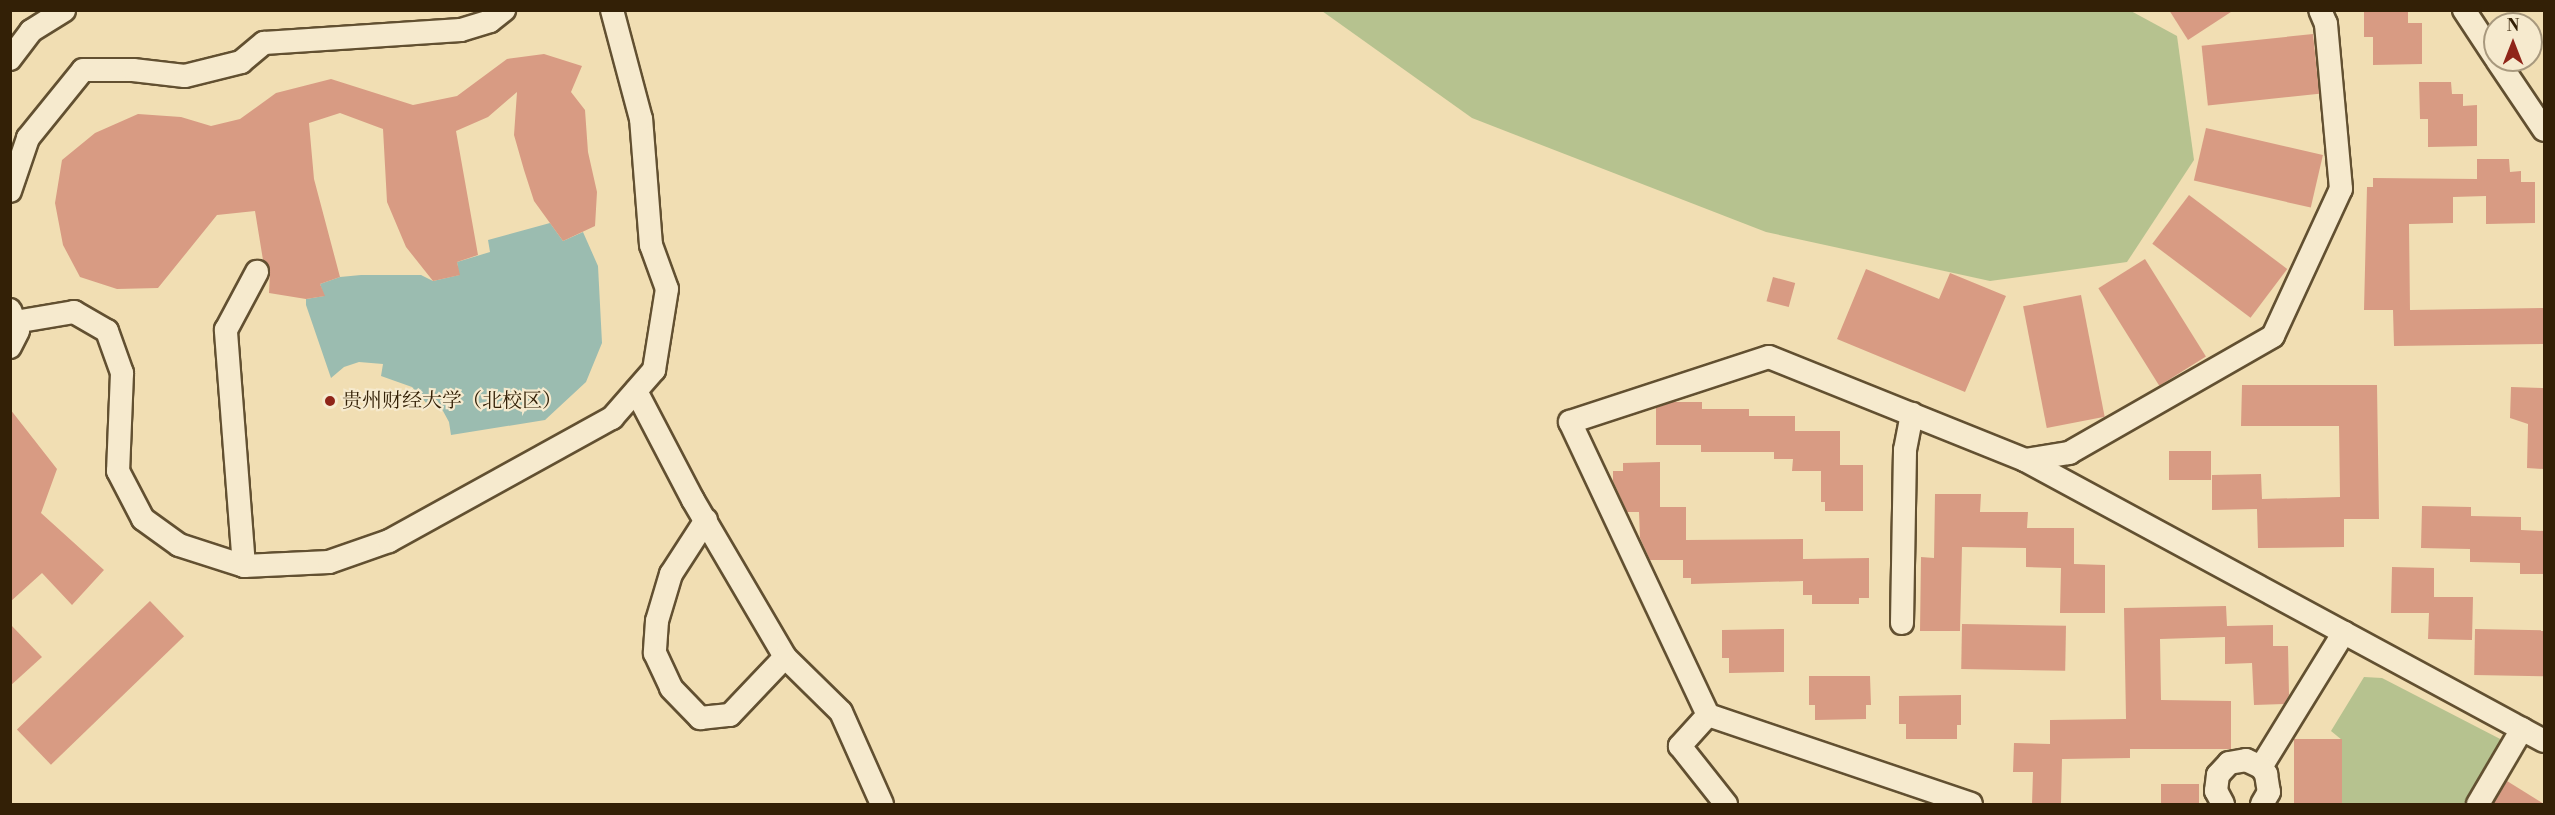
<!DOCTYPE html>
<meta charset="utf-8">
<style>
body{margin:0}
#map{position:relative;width:2555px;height:815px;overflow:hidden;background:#f1deb3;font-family:"Libre Bodoni","Noto Serif SC",serif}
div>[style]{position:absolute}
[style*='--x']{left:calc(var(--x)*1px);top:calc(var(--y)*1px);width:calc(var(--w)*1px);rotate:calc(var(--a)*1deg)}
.green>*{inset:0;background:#b6c28f}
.water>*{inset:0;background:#9bbcb0}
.building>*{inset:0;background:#d89b83;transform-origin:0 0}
.roads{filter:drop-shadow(2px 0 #625031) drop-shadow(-2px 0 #625031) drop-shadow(0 2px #625031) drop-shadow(0 -2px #625031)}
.minor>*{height:22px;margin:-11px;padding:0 11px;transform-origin:11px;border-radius:11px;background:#f6eace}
.dots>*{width:16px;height:16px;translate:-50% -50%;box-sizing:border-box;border:3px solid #f6eace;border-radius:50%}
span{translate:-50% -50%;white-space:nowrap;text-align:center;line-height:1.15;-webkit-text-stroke:4.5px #f6eace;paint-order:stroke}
.poi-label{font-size:20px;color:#332006}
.left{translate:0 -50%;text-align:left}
.frame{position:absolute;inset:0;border:12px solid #332006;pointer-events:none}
.north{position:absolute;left:2483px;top:12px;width:60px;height:60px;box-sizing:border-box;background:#f6eace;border:2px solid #a8997e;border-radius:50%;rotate:0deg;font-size:16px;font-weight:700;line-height:24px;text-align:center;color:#332006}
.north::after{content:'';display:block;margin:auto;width:21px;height:27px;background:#8f2418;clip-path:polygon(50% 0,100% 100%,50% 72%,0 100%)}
</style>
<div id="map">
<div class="green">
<div style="clip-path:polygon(1322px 11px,2131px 11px,2177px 36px,2194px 160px,2127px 262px,1990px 281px,1766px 232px,1472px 118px)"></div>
<div style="clip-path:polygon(2364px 677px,2382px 678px,2506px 742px,2471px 804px,2342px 804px,2342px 740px,2331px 731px)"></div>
</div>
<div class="water">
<div style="clip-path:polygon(550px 223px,563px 241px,583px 232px,598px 266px,602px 343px,586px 382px,545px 420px,451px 435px,449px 422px,437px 400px,428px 405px,412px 387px,381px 376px,383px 364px,359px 362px,344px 367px,331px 378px,306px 305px,306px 299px,324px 296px,320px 284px,340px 277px,361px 275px,421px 275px,433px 281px,459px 275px,457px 262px,490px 252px,488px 240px)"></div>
</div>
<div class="building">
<div style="clip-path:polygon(2169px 10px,2234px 10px,2188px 40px)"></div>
<div style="clip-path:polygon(2364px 10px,2408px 12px,2408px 23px,2422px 23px,2422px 64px,2373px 65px,2373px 37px,2364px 37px)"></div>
<div style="left:2313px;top:34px;width:60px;height:112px;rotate:84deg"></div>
<div style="clip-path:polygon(544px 54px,582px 66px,571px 92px,585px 110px,588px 152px,597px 192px,595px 226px,563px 241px,534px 201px,524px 170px,514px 135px,517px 92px,488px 117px,456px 131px,478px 255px,457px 262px,460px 275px,433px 281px,406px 247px,387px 202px,383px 129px,340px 113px,309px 123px,314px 179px,340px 277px,320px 284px,325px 296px,306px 299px,269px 293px,270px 271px,263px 260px,255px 211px,217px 215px,158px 288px,117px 289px,80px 277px,63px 245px,55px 203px,62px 160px,95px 133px,138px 114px,181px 117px,211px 126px,240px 119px,276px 93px,331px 79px,413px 105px,457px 96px,507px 59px)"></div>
<div style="clip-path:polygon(2419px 82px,2451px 82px,2452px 94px,2463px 94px,2463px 106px,2477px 105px,2477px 146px,2428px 147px,2428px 119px,2420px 119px)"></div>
<div style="left:2206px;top:128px;width:120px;height:54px;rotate:13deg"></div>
<div style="clip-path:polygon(2477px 159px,2509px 159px,2510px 172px,2521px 171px,2521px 182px,2535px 182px,2535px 223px,2486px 224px,2486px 196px,2453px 197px,2453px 223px,2409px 224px,2410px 310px,2544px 308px,2544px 344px,2394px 346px,2393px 310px,2364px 310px,2367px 187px,2373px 187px,2373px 178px,2477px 179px)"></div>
<div style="left:2189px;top:195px;width:123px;height:61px;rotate:37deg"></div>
<div style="left:2145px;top:259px;width:115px;height:55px;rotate:58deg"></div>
<div style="clip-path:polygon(1866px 269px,1939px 299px,1950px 273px,2006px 296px,1965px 392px,1837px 339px)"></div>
<div style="left:1773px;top:277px;width:23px;height:25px;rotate:15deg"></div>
<div style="left:2081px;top:295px;width:124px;height:59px;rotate:79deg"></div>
<div style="clip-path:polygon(2242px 385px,2377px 385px,2379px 519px,2344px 519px,2344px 547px,2258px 548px,2257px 509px,2212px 510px,2212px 475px,2261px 474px,2262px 499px,2340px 497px,2339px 426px,2241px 426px)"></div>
<div style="clip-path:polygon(2511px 387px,2544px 388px,2544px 469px,2527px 468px,2528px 424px,2510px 418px)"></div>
<div style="clip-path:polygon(1673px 402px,1702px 402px,1702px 409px,1749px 409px,1749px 416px,1795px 416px,1795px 431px,1840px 431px,1840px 465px,1863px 465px,1863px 511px,1825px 511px,1825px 502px,1821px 502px,1821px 471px,1792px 471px,1793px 459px,1774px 459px,1774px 452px,1701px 452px,1701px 445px,1656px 445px,1656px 408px)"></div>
<div style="clip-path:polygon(10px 409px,57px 469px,41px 513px,104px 570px,72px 605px,42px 573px,10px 602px)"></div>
<div style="left:2211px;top:451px;width:29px;height:42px;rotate:90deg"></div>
<div style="clip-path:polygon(1660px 462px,1660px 507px,1686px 507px,1686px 540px,1803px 539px,1803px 559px,1869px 558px,1869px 598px,1859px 598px,1859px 604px,1812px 604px,1812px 595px,1803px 595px,1803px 581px,1691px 584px,1691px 578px,1683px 578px,1683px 560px,1650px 560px,1640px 538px,1639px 512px,1627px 512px,1613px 481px,1613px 471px,1623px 471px,1623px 463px)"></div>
<div style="clip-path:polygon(1935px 494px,1981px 494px,1980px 512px,2028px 512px,2027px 528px,2074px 528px,2074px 564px,2105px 565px,2105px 613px,2060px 613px,2061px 568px,2026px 567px,2026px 548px,1962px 547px,1960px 631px,1920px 631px,1921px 557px,1934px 558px)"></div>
<div style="clip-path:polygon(2422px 506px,2471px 507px,2471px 516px,2521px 517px,2521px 530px,2544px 531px,2544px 574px,2520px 574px,2520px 563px,2470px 562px,2470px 549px,2421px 548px)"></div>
<div style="clip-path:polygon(2392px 567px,2434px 568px,2434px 597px,2473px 597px,2472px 640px,2428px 639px,2429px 613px,2391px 613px)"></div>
<div style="left:150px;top:601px;width:49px;height:185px;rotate:46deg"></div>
<div style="clip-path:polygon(2226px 606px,2227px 626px,2273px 625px,2273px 646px,2288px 646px,2289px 695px,2284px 704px,2254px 705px,2252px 663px,2225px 664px,2225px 637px,2160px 639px,2161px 700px,2231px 701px,2231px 749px,2130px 749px,2130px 758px,2062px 759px,2061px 804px,2032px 804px,2033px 772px,2013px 772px,2014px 743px,2050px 744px,2050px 720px,2126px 719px,2124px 608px)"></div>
<div style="clip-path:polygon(10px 624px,42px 657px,10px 686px)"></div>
<div style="left:1962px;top:624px;width:104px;height:45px;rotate:1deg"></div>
<div style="clip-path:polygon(1784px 629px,1784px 672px,1729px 673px,1729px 658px,1722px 658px,1722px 630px)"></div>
<div style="left:2475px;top:629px;width:69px;height:46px;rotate:1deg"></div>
<div style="clip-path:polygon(1809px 676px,1870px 676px,1871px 705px,1866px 705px,1866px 719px,1815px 720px,1815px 705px,1809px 705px)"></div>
<div style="clip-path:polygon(1961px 695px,1961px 725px,1957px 725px,1957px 739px,1906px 739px,1906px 724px,1899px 724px,1899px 696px)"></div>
<div style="left:2342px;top:739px;width:65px;height:48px;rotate:90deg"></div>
<div style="clip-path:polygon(2507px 781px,2544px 804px,2493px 804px)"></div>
<div style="left:2161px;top:784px;width:38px;height:20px"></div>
</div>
<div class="roads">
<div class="minor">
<div style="--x:2464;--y:10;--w:56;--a:56.6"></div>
<div style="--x:10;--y:59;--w:35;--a:-53"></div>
<div style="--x:31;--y:31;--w:39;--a:-32"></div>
<div style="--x:2497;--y:60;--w:84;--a:56.1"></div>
<div style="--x:10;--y:191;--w:56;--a:-71.2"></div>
<div style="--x:28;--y:138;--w:87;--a:-51"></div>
<div style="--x:83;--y:70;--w:50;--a:0"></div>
<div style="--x:133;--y:70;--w:52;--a:6.6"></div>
<div style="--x:185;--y:76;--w:58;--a:-14"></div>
<div style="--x:241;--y:62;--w:30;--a:-40"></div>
<div style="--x:264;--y:43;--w:197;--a:-3.8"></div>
<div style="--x:461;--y:30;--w:30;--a:-17"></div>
<div style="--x:490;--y:21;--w:18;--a:-38"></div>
<div style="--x:10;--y:310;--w:22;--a:69"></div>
<div style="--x:18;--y:331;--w:18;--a:117"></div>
<div style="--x:15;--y:322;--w:60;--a:-9.6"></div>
<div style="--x:74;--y:312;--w:38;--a:30"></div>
<div style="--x:107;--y:331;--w:45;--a:70.3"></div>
<div style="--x:122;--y:373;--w:98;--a:92.3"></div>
<div style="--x:118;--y:471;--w:54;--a:62.5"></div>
<div style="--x:143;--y:519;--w:44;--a:35.8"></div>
<div style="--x:179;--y:545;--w:68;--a:17.9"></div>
<div style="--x:244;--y:566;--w:85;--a:-2.7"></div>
<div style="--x:329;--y:562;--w:64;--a:-19.3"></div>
<div style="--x:389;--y:541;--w:255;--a:-28.9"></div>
<div style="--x:612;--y:418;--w:64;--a:-48.8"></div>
<div style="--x:654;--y:370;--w:82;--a:-80.9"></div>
<div style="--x:667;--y:289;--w:47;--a:-110"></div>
<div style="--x:651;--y:245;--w:126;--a:-94.5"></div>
<div style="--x:641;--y:119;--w:113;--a:-104.9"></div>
<div style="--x:636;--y:391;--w:123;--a:62.4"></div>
<div style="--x:693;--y:500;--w:182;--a:59.6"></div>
<div style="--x:785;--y:657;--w:78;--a:44.5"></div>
<div style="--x:841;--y:712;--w:101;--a:66"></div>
<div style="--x:2025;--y:460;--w:590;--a:28.43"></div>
<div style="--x:706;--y:520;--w:64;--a:122.9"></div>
<div style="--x:671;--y:574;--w:49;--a:106.6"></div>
<div style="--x:657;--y:621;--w:32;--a:94"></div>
<div style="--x:655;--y:653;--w:38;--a:65"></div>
<div style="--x:671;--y:688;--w:42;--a:46"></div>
<div style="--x:700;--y:718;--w:30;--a:-6"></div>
<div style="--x:730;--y:715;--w:80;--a:-46.5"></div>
<div style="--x:244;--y:566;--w:237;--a:-94.4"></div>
<div style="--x:226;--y:330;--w:66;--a:-61.9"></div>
<div style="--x:1902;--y:623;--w:173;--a:-89"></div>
<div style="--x:1905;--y:450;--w:37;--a:-79"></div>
<div style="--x:1708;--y:715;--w:42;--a:132.1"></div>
<div style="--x:1680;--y:746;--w:74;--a:51.6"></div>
<div style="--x:2261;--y:767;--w:158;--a:-58.4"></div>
<div style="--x:1971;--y:804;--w:278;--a:-161.3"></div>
<div style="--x:1708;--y:715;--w:324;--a:-115.2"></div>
<div style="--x:1570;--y:422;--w:209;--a:-18.1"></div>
<div style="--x:1769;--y:357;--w:276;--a:21.9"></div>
<div style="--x:2025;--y:460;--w:45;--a:-9"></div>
<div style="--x:2069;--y:453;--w:235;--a:-29.8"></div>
<div style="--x:2273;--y:336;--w:162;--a:-65.2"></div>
<div style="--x:2341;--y:189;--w:166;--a:-95.2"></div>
<div style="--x:2326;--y:24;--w:15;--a:-113"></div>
<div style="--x:2223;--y:804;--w:15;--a:-118"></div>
<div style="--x:2216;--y:791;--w:16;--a:-83"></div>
<div style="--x:2218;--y:775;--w:16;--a:-47"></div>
<div style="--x:2229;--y:763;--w:17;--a:-10"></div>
<div style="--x:2246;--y:760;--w:17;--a:25"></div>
<div style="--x:2261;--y:767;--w:9;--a:54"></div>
<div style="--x:2266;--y:774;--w:18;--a:81"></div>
<div style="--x:2269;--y:792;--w:14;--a:120"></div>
<div style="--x:2478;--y:804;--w:87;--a:-59.6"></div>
</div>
</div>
<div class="dots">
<div style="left:330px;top:401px;background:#8f2418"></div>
</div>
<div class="poi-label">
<span class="left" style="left:342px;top:401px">贵州财经大学（北校区）</span>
</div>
<div class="frame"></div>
<div class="north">N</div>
</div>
